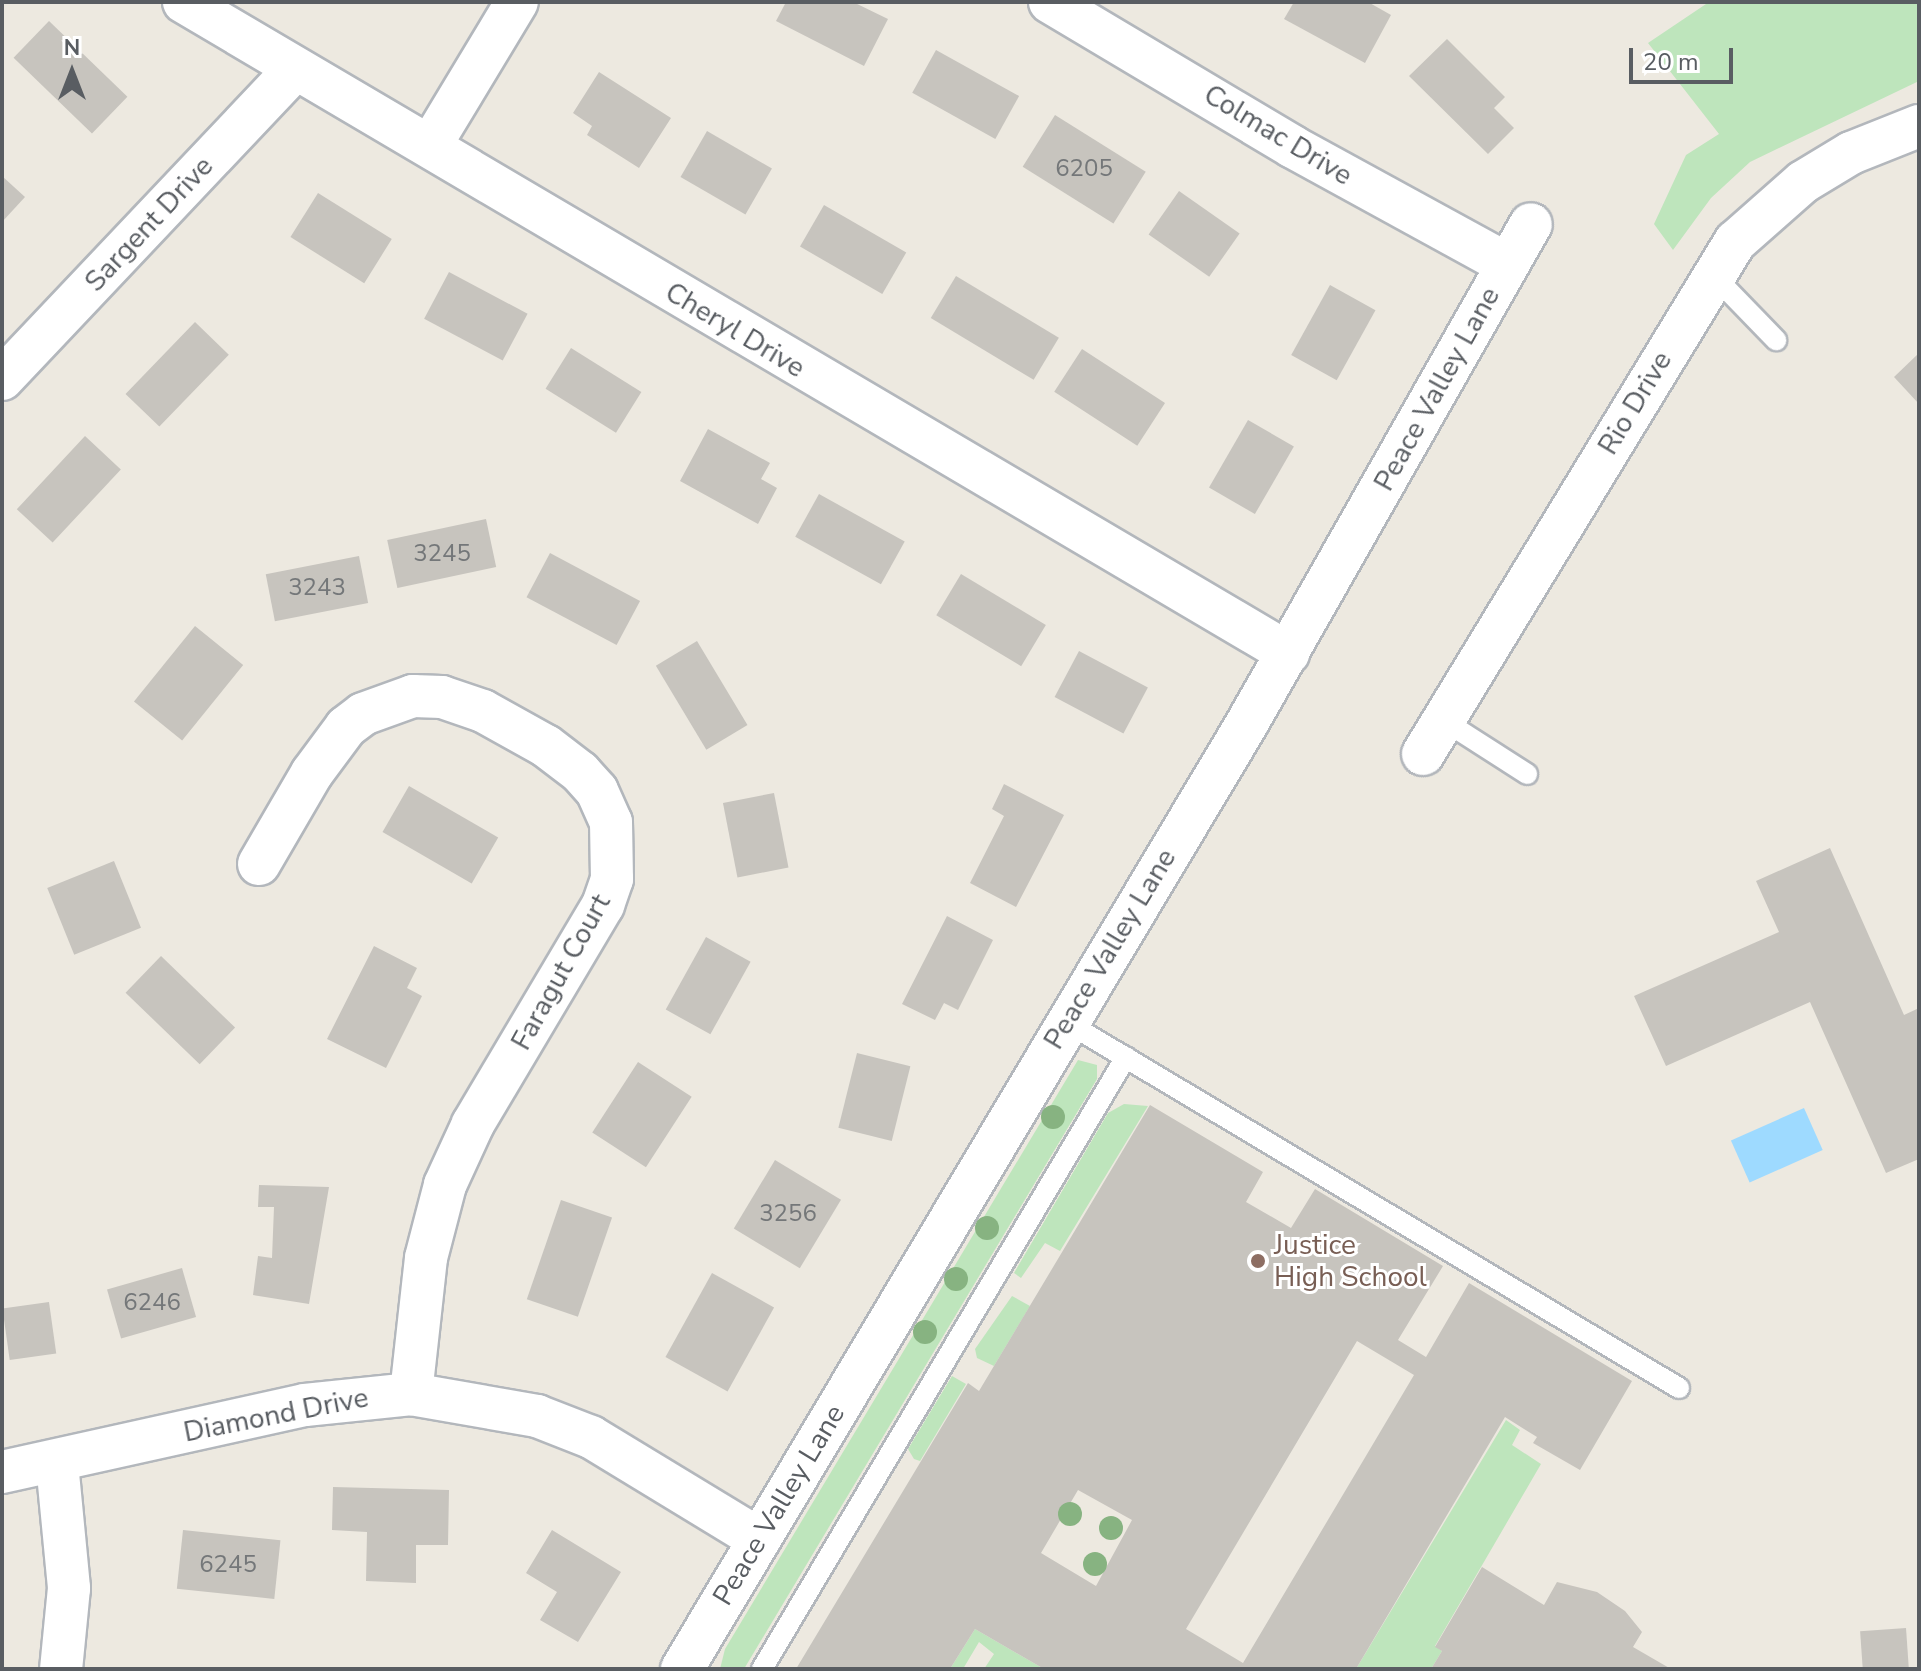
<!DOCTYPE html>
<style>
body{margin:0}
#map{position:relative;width:1921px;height:1671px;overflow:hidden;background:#ede9e0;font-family:"Nunito Sans",sans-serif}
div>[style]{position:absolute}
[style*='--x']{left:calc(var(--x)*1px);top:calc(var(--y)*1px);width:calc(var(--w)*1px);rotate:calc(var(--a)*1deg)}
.green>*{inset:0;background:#bee5bc}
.water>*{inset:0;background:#9edaff;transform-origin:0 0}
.building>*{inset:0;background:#c7c4be;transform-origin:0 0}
.roads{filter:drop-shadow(2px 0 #b3b7bc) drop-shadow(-2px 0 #b3b7bc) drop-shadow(0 2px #b3b7bc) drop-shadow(0 -2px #b3b7bc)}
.service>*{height:20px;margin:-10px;padding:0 10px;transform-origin:10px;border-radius:10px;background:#fff}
.minor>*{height:42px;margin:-21px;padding:0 21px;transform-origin:21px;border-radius:21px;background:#fff}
.trees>*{width:24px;height:24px;margin:-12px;border-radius:50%;background:#87b381}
.dots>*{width:22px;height:22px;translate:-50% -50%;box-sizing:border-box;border:4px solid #fff;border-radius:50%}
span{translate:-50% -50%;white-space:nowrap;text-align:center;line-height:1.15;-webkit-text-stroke:6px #fff;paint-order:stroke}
.number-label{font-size:24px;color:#747779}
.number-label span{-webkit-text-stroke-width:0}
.street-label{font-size:28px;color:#595d62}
.education-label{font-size:28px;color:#785e54}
.left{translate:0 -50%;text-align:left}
.frame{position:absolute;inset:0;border:4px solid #595d62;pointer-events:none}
.north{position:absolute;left:32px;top:32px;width:80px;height:80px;-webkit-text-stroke:6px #fff;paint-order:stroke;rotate:0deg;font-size:22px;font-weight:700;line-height:32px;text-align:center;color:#595d62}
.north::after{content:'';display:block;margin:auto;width:28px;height:36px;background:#595d62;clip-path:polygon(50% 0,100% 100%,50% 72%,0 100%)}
.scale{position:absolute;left:1629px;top:48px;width:104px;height:36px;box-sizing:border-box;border:4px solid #595d62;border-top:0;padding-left:10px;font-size:24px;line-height:28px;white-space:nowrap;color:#595d62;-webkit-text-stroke:6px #fff;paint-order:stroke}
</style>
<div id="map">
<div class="green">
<div style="clip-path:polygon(1709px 2px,1919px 2px,1919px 81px,1750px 162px,1711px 198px,1673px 250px,1654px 224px,1686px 155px,1719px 134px,1648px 43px)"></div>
<div style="clip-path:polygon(1078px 1060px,1097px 1065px,1097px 1079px,744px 1669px,720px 1669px,725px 1649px)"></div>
<div style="clip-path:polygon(1124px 1104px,1148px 1106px,1060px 1251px,1045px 1243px,1021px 1278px,1014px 1273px,1108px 1113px)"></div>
<div style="clip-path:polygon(1012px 1296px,1030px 1306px,994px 1366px,977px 1358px,975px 1349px)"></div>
<div style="clip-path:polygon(952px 1376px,966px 1384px,920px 1461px,914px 1459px,908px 1449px)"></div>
<div style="clip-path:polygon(1506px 1420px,1520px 1430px,1512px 1445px,1541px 1464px,1435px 1646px,1442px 1651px,1431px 1669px,1356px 1669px)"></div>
<div style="clip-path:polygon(975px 1629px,1044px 1669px,984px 1669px,994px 1654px,979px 1642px,963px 1669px,950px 1669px)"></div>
</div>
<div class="water">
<div style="left:1804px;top:1108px;width:46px;height:80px;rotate:66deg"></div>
</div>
<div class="building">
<div style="clip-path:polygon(786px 2px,853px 2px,888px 19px,864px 66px,776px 21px)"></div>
<div style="clip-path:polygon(1294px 2px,1368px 2px,1391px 15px,1365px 63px,1284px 19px)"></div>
<div style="left:49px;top:21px;width:109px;height:51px;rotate:44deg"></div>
<div style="clip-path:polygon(1447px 39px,1505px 97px,1494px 108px,1514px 128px,1488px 154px,1409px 76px)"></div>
<div style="left:936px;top:50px;width:95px;height:49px;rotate:29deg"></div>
<div style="clip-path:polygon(599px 72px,671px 118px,639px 168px,587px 135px,592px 126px,573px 113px)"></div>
<div style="left:1055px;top:115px;width:107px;height:61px;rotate:32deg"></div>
<div style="left:707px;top:131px;width:75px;height:53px;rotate:30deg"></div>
<div style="clip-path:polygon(2px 176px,25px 197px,2px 222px)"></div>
<div style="left:1179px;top:191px;width:74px;height:53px;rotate:35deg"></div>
<div style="left:318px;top:193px;width:87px;height:52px;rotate:32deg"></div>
<div style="left:824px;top:205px;width:95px;height:48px;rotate:30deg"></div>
<div style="left:449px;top:272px;width:89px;height:53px;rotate:28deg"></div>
<div style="left:956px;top:276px;width:120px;height:49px;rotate:31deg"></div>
<div style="left:1330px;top:285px;width:52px;height:80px;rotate:29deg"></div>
<div style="left:195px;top:322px;width:47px;height:100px;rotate:44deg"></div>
<div style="left:571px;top:348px;width:83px;height:48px;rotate:32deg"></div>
<div style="left:1082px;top:349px;width:99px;height:51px;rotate:33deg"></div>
<div style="clip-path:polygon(1919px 353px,1919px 404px,1894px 377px)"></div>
<div style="left:1248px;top:420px;width:53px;height:78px;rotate:30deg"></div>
<div style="clip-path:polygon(708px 429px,770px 463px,761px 479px,777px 488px,758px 524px,680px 481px)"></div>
<div style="left:85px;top:436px;width:49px;height:100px;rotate:43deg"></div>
<div style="left:819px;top:494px;width:98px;height:49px;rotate:29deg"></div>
<div style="left:486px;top:519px;width:49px;height:101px;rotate:78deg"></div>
<div style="left:550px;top:553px;width:102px;height:50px;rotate:28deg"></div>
<div style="left:359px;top:556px;width:48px;height:95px;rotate:79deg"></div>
<div style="left:961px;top:574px;width:99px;height:48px;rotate:31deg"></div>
<div style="left:195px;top:626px;width:62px;height:97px;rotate:39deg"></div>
<div style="left:697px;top:641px;width:98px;height:48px;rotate:59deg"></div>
<div style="left:1079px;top:651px;width:78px;height:52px;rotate:28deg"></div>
<div style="clip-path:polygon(1004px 784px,1064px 815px,1016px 907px,970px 883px,1004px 816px,992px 809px)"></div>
<div style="left:409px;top:786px;width:103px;height:53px;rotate:30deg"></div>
<div style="left:774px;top:793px;width:76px;height:52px;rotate:79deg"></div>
<div style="clip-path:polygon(1830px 848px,1904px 1015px,1919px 1008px,1919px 1159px,1886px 1173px,1810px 1002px,1666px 1066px,1634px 996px,1779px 932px,1756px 881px)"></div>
<div style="left:114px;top:861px;width:72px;height:72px;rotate:68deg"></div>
<div style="clip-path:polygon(947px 916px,993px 940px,958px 1010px,944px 1003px,935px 1020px,902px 1004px)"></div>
<div style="left:706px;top:937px;width:51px;height:83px;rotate:29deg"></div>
<div style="clip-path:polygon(374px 946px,417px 968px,407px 988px,422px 996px,386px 1068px,327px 1039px)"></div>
<div style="left:161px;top:956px;width:103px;height:51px;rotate:44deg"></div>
<div style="left:857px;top:1053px;width:55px;height:77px;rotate:14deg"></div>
<div style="left:638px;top:1062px;width:64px;height:84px;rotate:33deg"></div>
<div style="clip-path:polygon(evenodd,1150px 1105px,1263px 1172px,1246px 1202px,1291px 1228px,1315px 1189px,1443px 1266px,1398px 1340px,1426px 1357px,1469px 1283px,1632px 1381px,1580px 1470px,1533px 1443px,1537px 1437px,1505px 1417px,1356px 1669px,1044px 1669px,975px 1629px,950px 1669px,796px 1669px,968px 1383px,979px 1391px,1150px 1105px,1357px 1341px,1414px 1375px,1243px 1663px,1186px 1629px,1357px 1341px,1150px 1105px,1078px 1490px,1132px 1520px,1096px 1586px,1041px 1553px,1078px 1490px)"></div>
<div style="left:775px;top:1160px;width:77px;height:80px;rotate:31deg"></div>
<div style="clip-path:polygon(259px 1185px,329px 1187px,309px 1304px,253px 1295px,258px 1256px,272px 1258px,274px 1207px,258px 1207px)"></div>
<div style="left:561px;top:1200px;width:54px;height:105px;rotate:19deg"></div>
<div style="left:182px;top:1268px;width:51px;height:78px;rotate:74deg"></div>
<div style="left:712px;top:1273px;width:71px;height:96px;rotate:29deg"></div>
<div style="left:49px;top:1302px;width:52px;height:47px;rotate:82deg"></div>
<div style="clip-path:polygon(333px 1487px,449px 1490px,448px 1545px,416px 1545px,416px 1583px,366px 1581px,367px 1532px,332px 1530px)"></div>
<div style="left:183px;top:1530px;width:98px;height:59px;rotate:6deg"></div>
<div style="clip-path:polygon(552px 1530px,621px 1572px,578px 1642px,540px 1620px,557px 1592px,526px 1573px)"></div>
<div style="clip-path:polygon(1482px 1567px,1544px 1605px,1557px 1582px,1597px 1592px,1625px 1611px,1642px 1632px,1633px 1647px,1671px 1669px,1431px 1669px,1442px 1651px,1435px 1647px)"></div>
<div style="left:1906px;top:1628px;width:41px;height:46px;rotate:86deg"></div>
</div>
<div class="roads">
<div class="service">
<div style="--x:1713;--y:275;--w:91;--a:45.9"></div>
<div style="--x:1443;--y:720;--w:100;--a:32.7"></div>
<div style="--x:1066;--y:1022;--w:714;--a:30.84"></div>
<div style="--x:762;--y:1669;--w:712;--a:-59.26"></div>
</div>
<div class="minor">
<div style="--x:184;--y:2;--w:1282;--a:30.53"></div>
<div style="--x:1050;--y:2;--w:283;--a:30.8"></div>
<div style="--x:1293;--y:147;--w:244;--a:28.7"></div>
<div style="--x:430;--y:146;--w:168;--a:-58.9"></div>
<div style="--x:2;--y:379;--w:427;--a:-46.6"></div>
<div style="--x:1423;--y:754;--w:600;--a:-58.64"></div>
<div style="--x:1735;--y:242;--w:91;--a:-41.4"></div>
<div style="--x:1803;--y:182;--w:56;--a:-31.1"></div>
<div style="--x:1851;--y:153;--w:73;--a:-21.7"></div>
<div style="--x:259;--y:864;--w:105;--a:-59.8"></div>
<div style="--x:312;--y:773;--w:57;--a:-53.5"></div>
<div style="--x:346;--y:727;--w:21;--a:-37"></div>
<div style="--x:363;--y:714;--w:53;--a:-19.8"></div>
<div style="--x:413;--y:696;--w:29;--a:2"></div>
<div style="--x:442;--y:697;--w:43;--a:18.9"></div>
<div style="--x:483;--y:711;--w:72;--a:29.1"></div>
<div style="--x:546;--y:746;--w:43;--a:37.4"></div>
<div style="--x:580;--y:772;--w:25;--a:48"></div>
<div style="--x:597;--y:791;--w:34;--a:66"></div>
<div style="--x:611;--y:822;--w:57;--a:89"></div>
<div style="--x:612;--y:879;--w:28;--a:109"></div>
<div style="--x:603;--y:905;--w:255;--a:120.7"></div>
<div style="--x:473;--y:1124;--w:67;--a:114.7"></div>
<div style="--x:445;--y:1185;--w:75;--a:104.6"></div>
<div style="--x:426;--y:1258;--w:137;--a:96.3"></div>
<div style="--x:57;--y:1463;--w:126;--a:84.5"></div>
<div style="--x:69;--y:1588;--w:81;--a:95.6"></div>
<div style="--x:2;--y:1472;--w:310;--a:-12.5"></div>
<div style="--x:305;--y:1405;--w:107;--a:-5.9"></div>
<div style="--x:411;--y:1394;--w:128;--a:9.9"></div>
<div style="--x:537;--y:1416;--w:58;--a:21.3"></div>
<div style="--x:591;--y:1437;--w:197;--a:31.3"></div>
<div style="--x:682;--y:1669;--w:1100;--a:-59.14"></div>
<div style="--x:1246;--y:725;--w:576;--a:-60.37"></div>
</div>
</div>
<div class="trees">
<div style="left:1053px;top:1117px"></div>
<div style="left:987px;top:1228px"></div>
<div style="left:956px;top:1279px"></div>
<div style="left:925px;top:1332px"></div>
<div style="left:1070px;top:1514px"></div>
<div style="left:1111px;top:1528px"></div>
<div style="left:1095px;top:1564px"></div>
</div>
<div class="dots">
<div style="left:1258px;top:1261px;background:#8d6e63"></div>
</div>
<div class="number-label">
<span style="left:1084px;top:169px">6205</span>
<span style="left:442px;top:554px">3245</span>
<span style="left:317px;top:588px">3243</span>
<span style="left:788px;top:1214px">3256</span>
<span style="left:152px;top:1303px">6246</span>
<span style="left:228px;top:1565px">6245</span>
</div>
<div class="street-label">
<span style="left:1278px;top:135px;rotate:31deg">Colmac Drive</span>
<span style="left:149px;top:224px;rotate:-47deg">Sargent Drive</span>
<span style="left:735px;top:330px;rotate:31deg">Cheryl Drive</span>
<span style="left:1437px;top:389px;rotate:-61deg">Peace Valley Lane</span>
<span style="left:1635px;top:403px;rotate:-59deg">Rio Drive</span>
<span style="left:1110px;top:949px;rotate:-59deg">Peace Valley Lane</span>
<span style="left:561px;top:972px;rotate:-61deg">Faragut Court</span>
<span style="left:276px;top:1415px;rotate:-11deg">Diamond Drive</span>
<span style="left:779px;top:1505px;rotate:-59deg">Peace Valley Lane</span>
</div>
<div class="education-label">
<span class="left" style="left:1274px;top:1261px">Justice<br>High School</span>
</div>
<div class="frame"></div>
<div class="north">N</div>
<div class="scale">20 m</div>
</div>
